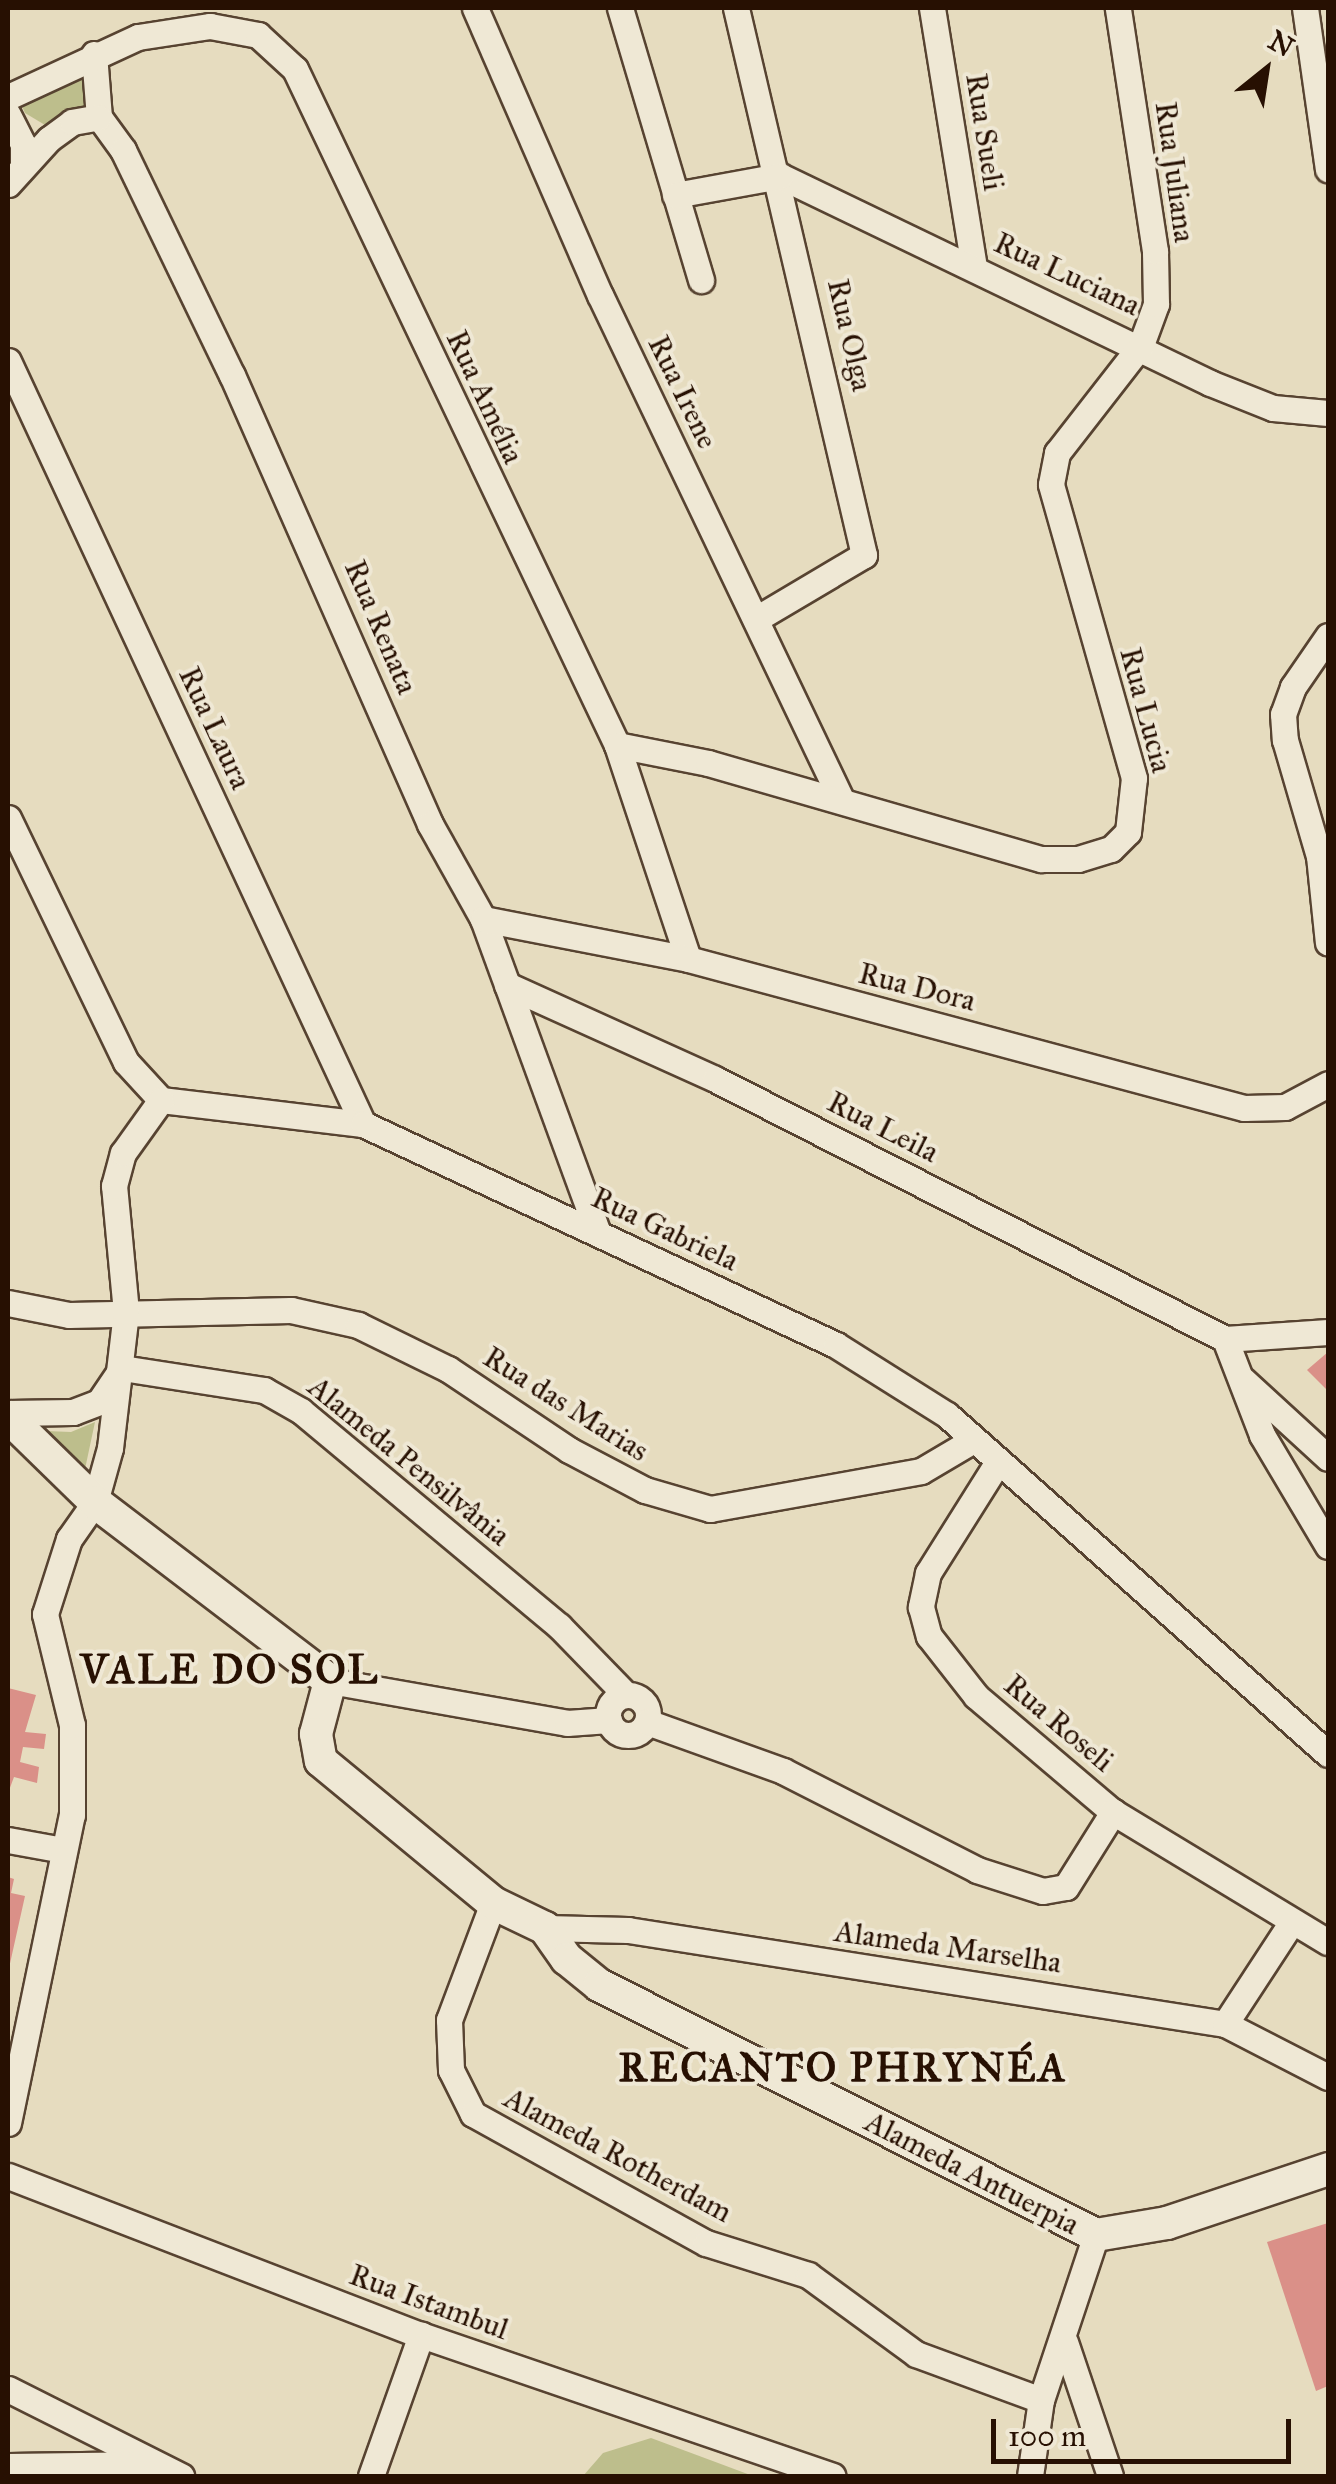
<!DOCTYPE html>
<meta charset="utf-8">
<style>
body{margin:0}
#map{position:relative;width:1336px;height:2484px;overflow:hidden;background:#e6dcbf;font-family:"IM FELL Great Primer",serif}
div>[style]{position:absolute}
[style*='--x']{left:calc(var(--x)*1px);top:calc(var(--y)*1px);width:calc(var(--w)*1px);rotate:calc(var(--a)*1deg)}
.green>*{inset:0;background:#bdbe8c}
.building>*{inset:0;background:#da9088}
.roads{filter:drop-shadow(2px 0 #574331) drop-shadow(-2px 0 #574331) drop-shadow(0 2px #574331) drop-shadow(0 -2px #574331)}
.street>*{height:25px;margin:-12.5px;padding:0 12.5px;transform-origin:12.5px;border-radius:12.5px;background:#efe8d5}
.street>.ring{margin:-12.5px;padding:0;box-sizing:content-box;background:none;border:25px solid #efe8d5;border-radius:50%}
.secondary>*{height:32px;margin:-16px;padding:0 16px;transform-origin:16px;border-radius:16px;background:#efe8d5}
span{translate:-50% -50%;white-space:nowrap;text-align:center;line-height:1.15;-webkit-text-stroke:8px #efe8d5;paint-order:stroke}
.street-label{font-size:30px;color:#271002}
.district-label{font-size:40px;color:#271002;font-weight:700;letter-spacing:2.5px}
.frame{position:absolute;inset:0;border:10px solid #271002;pointer-events:none}
.north{position:absolute;left:1216px;top:20px;width:100px;height:100px;-webkit-text-stroke:8px #efe8d5;paint-order:stroke;rotate:30deg;font-size:28px;font-weight:700;line-height:40px;text-align:center;color:#271002}
.north::after{content:'';display:block;margin:auto;width:35px;height:45px;background:#271002;clip-path:polygon(50% 0,100% 100%,50% 72%,0 100%)}
.scale{position:absolute;left:991px;top:2419px;width:300px;height:45px;box-sizing:border-box;border:5px solid #271002;border-top:0;padding-left:12px;font-size:30px;line-height:35px;white-space:nowrap;color:#271002;-webkit-text-stroke:8px #efe8d5;paint-order:stroke}
</style>
<div id="map">
<div class="green">
<div style="clip-path:polygon(83px 74px,92px 98px,85px 106px,45px 125px,25px 113px,21px 104px)"></div>
<div style="clip-path:polygon(95px 1422px,85px 1469px,46px 1431px,71px 1432px)"></div>
<div style="clip-path:polygon(651px 2438px,753px 2476px,583px 2476px,603px 2453px)"></div>
</div>
<div class="building">
<div style="clip-path:polygon(1328px 1352px,1328px 1391px,1307px 1370px)"></div>
<div style="clip-path:polygon(8px 1688px,36px 1695px,25px 1732px,46px 1734px,44px 1749px,23px 1747px,20px 1762px,39px 1767px,37px 1783px,14px 1777px,8px 1793px)"></div>
<div style="clip-path:polygon(8px 1877px,14px 1879px,11px 1893px,25px 1896px,9px 1968px)"></div>
<div style="clip-path:polygon(1328px 2223px,1328px 2386px,1316px 2391px,1267px 2242px)"></div>
</div>
<div class="roads">
<div class="street">
<div style="--x:475;--y:8;--w:313;--a:66.5"></div>
<div style="--x:600;--y:295;--w:561;--a:64.44"></div>
<div style="--x:620;--y:8;--w:284;--a:73.4"></div>
<div style="--x:736;--y:8;--w:562;--a:76.83"></div>
<div style="--x:864;--y:555;--w:126;--a:149.3"></div>
<div style="--x:932;--y:8;--w:261;--a:80.8"></div>
<div style="--x:1305;--y:8;--w:163;--a:81.9"></div>
<div style="--x:94;--y:54;--w:63;--a:85.5"></div>
<div style="--x:99;--y:117;--w:41;--a:54"></div>
<div style="--x:123;--y:150;--w:250;--a:64.2"></div>
<div style="--x:232;--y:375;--w:491;--a:66.2"></div>
<div style="--x:430;--y:824;--w:109;--a:60.8"></div>
<div style="--x:483;--y:919;--w:335;--a:69.9"></div>
<div style="--x:8;--y:97;--w:143;--a:-24.8"></div>
<div style="--x:138;--y:37;--w:73;--a:-8.7"></div>
<div style="--x:210;--y:26;--w:49;--a:10.6"></div>
<div style="--x:258;--y:35;--w:50;--a:42.6"></div>
<div style="--x:295;--y:69;--w:749;--a:64.53"></div>
<div style="--x:617;--y:745;--w:225;--a:71.6"></div>
<div style="--x:8;--y:115;--w:33;--a:63"></div>
<div style="--x:23;--y:144;--w:19;--a:90"></div>
<div style="--x:780;--y:176;--w:477;--a:25.7"></div>
<div style="--x:1210;--y:383;--w:68;--a:21.6"></div>
<div style="--x:1273;--y:408;--w:55;--a:5.2"></div>
<div style="--x:8;--y:184;--w:61;--a:-47.7"></div>
<div style="--x:49;--y:139;--w:29;--a:-36"></div>
<div style="--x:72;--y:122;--w:27;--a:-10"></div>
<div style="--x:675;--y:195;--w:107;--a:-10.3"></div>
<div style="--x:8;--y:361;--w:842;--a:65.05"></div>
<div style="--x:1328;--y:636;--w:62;--a:124.5"></div>
<div style="--x:1293;--y:687;--w:29;--a:110"></div>
<div style="--x:1283;--y:714;--w:26;--a:86"></div>
<div style="--x:1285;--y:740;--w:121;--a:73.7"></div>
<div style="--x:1319;--y:856;--w:87;--a:84.1"></div>
<div style="--x:617;--y:745;--w:93;--a:11.2"></div>
<div style="--x:708;--y:763;--w:347;--a:16.1"></div>
<div style="--x:1041;--y:859;--w:37;--a:0"></div>
<div style="--x:1078;--y:859;--w:34;--a:-17"></div>
<div style="--x:1111;--y:849;--w:24;--a:-45"></div>
<div style="--x:1128;--y:832;--w:54;--a:-83.7"></div>
<div style="--x:1134;--y:778;--w:305;--a:-105.8"></div>
<div style="--x:1051;--y:484;--w:32;--a:-79"></div>
<div style="--x:1057;--y:453;--w:137;--a:-52.1"></div>
<div style="--x:1141;--y:345;--w:44;--a:-69.9"></div>
<div style="--x:1156;--y:304;--w:53;--a:-91.1"></div>
<div style="--x:1155;--y:251;--w:246;--a:-98.7"></div>
<div style="--x:8;--y:818;--w:271;--a:64.2"></div>
<div style="--x:126;--y:1062;--w:52;--a:47.4"></div>
<div style="--x:161;--y:1100;--w:203;--a:6.8"></div>
<div style="--x:363;--y:1124;--w:522;--a:25.04"></div>
<div style="--x:836;--y:1345;--w:131;--a:32.2"></div>
<div style="--x:947;--y:1415;--w:510;--a:41.66"></div>
<div style="--x:483;--y:919;--w:209;--a:11"></div>
<div style="--x:688;--y:959;--w:576;--a:15"></div>
<div style="--x:1244;--y:1108;--w:41;--a:-1.4"></div>
<div style="--x:1285;--y:1107;--w:49;--a:-28.1"></div>
<div style="--x:507;--y:985;--w:228;--a:24.3"></div>
<div style="--x:715;--y:1079;--w:572;--a:27.01"></div>
<div style="--x:8;--y:1303;--w:62;--a:11.1"></div>
<div style="--x:69;--y:1315;--w:222;--a:-1.3"></div>
<div style="--x:291;--y:1310;--w:69;--a:12.6"></div>
<div style="--x:358;--y:1325;--w:100;--a:26.1"></div>
<div style="--x:448;--y:1369;--w:146;--a:33.8"></div>
<div style="--x:569;--y:1450;--w:86;--a:27.8"></div>
<div style="--x:645;--y:1490;--w:68;--a:16.3"></div>
<div style="--x:710;--y:1509;--w:214;--a:-10.2"></div>
<div style="--x:921;--y:1471;--w:57;--a:-30.6"></div>
<div style="--x:1225;--y:1339;--w:103;--a:68.9"></div>
<div style="--x:1262;--y:1435;--w:129;--a:59.3"></div>
<div style="--x:1225;--y:1339;--w:103;--a:-3.9"></div>
<div style="--x:1243;--y:1380;--w:115;--a:42.5"></div>
<div style="--x:8;--y:1413;--w:65;--a:-0.9"></div>
<div style="--x:73;--y:1412;--w:28;--a:-21"></div>
<div style="--x:99;--y:1402;--w:41;--a:-55.9"></div>
<div style="--x:122;--y:1368;--w:144;--a:8.8"></div>
<div style="--x:264;--y:1390;--w:43;--a:29.6"></div>
<div style="--x:301;--y:1411;--w:336;--a:39.8"></div>
<div style="--x:559;--y:1626;--w:96;--a:45.8"></div>
<div style="--x:996;--y:1465;--w:128;--a:122.2"></div>
<div style="--x:928;--y:1573;--w:35;--a:102"></div>
<div style="--x:921;--y:1607;--w:30;--a:75"></div>
<div style="--x:929;--y:1636;--w:76;--a:51.9"></div>
<div style="--x:976;--y:1696;--w:180;--a:40.3"></div>
<div style="--x:1113;--y:1812;--w:251;--a:31.2"></div>
<div style="--x:330;--y:1681;--w:241;--a:10"></div>
<div style="--x:567;--y:1723;--w:42;--a:-4.1"></div>
<div class="ring" style="left:608px;top:1695px;width:15px;height:15px"></div>
<div style="--x:647;--y:1722;--w:145;--a:19.8"></div>
<div style="--x:783;--y:1771;--w:218;--a:27"></div>
<div style="--x:977;--y:1870;--w:69;--a:17.7"></div>
<div style="--x:1043;--y:1891;--w:23;--a:-10"></div>
<div style="--x:1066;--y:1887;--w:89;--a:-57.9"></div>
<div style="--x:8;--y:1840;--w:56;--a:10.3"></div>
<div style="--x:493;--y:1903;--w:125;--a:110.6"></div>
<div style="--x:449;--y:2020;--w:50;--a:87.7"></div>
<div style="--x:451;--y:2070;--w:49;--a:63.4"></div>
<div style="--x:473;--y:2114;--w:266;--a:29"></div>
<div style="--x:706;--y:2243;--w:107;--a:17.4"></div>
<div style="--x:808;--y:2275;--w:134;--a:36.2"></div>
<div style="--x:916;--y:2354;--w:133;--a:20.2"></div>
<div style="--x:545;--y:1928;--w:83;--a:1.4"></div>
<div style="--x:628;--y:1930;--w:604;--a:8.95"></div>
<div style="--x:1225;--y:2024;--w:116;--a:27.2"></div>
<div style="--x:1225;--y:2024;--w:121;--a:-56.8"></div>
<div style="--x:8;--y:2123;--w:315;--a:-78.3"></div>
<div style="--x:72;--y:1815;--w:90;--a:-90"></div>
<div style="--x:72;--y:1725;--w:114;--a:-103.7"></div>
<div style="--x:45;--y:1614;--w:79;--a:-72.3"></div>
<div style="--x:69;--y:1539;--w:45;--a:-54.9"></div>
<div style="--x:95;--y:1502;--w:56;--a:-74.5"></div>
<div style="--x:110;--y:1448;--w:137;--a:-83.3"></div>
<div style="--x:126;--y:1312;--w:127;--a:-95.4"></div>
<div style="--x:114;--y:1186;--w:34;--a:-75"></div>
<div style="--x:123;--y:1153;--w:65;--a:-54.4"></div>
<div style="--x:8;--y:2176;--w:443;--a:21.1"></div>
<div style="--x:421;--y:2335;--w:435;--a:18.9"></div>
<div style="--x:1065;--y:2342;--w:141;--a:71.4"></div>
<div style="--x:8;--y:2389;--w:194;--a:26.7"></div>
<div style="--x:8;--y:2466;--w:146;--a:-0.8"></div>
<div style="--x:371;--y:2476;--w:150;--a:-70.5"></div>
<div style="--x:1030;--y:2476;--w:77;--a:-81.8"></div>
<div style="--x:1041;--y:2400;--w:174;--a:-71.6"></div>
</div>
<div class="secondary">
<div style="--x:8;--y:1417;--w:122;--a:44.3"></div>
<div style="--x:95;--y:1502;--w:295;--a:37.3"></div>
<div style="--x:330;--y:1681;--w:55;--a:104.8"></div>
<div style="--x:316;--y:1734;--w:27;--a:80"></div>
<div style="--x:321;--y:1761;--w:223;--a:39.5"></div>
<div style="--x:493;--y:1903;--w:58;--a:25.7"></div>
<div style="--x:545;--y:1928;--w:38;--a:55"></div>
<div style="--x:567;--y:1959;--w:41;--a:39.1"></div>
<div style="--x:599;--y:1985;--w:556;--a:26.7"></div>
<div style="--x:1096;--y:2235;--w:72;--a:-9.6"></div>
<div style="--x:1167;--y:2223;--w:170;--a:-18.5"></div>
</div>
</div>
<div class="street-label">
<span style="left:985px;top:132px;rotate:81deg">Rua Sueli</span>
<span style="left:1175px;top:172px;rotate:82deg">Rua Juliana</span>
<span style="left:1067px;top:274px;rotate:25deg">Rua Luciana</span>
<span style="left:850px;top:335px;rotate:77deg">Rua Olga</span>
<span style="left:683px;top:392px;rotate:64deg">Rua Irene</span>
<span style="left:485px;top:397px;rotate:65deg">Rua Amélia</span>
<span style="left:381px;top:627px;rotate:67deg">Rua Renata</span>
<span style="left:1146px;top:710px;rotate:75deg">Rua Lucia</span>
<span style="left:215px;top:728px;rotate:65deg">Rua Laura</span>
<span style="left:917px;top:987px;rotate:14deg">Rua Dora</span>
<span style="left:883px;top:1127px;rotate:27deg">Rua Leila</span>
<span style="left:665px;top:1229px;rotate:25deg">Rua Gabriela</span>
<span style="left:566px;top:1404px;rotate:32deg">Rua das Marias</span>
<span style="left:409px;top:1461px;rotate:39deg">Alameda Pensilvânia</span>
<span style="left:1059px;top:1723px;rotate:40deg">Rua Roseli</span>
<span style="left:948px;top:1947px;rotate:8deg">Alameda Marselha</span>
<span style="left:618px;top:2155px;rotate:28deg">Alameda Rotherdam</span>
<span style="left:972px;top:2173px;rotate:27deg">Alameda Antuerpia</span>
<span style="left:429px;top:2302px;rotate:20deg">Rua Istambul</span>
</div>
<div class="district-label">
<span style="left:230px;top:1670px">VALE DO SOL</span>
<span style="left:843px;top:2068px">RECANTO PHRYNÉA</span>
</div>
<div class="frame"></div>
<div class="north">N</div>
<div class="scale">100 m</div>
</div>
